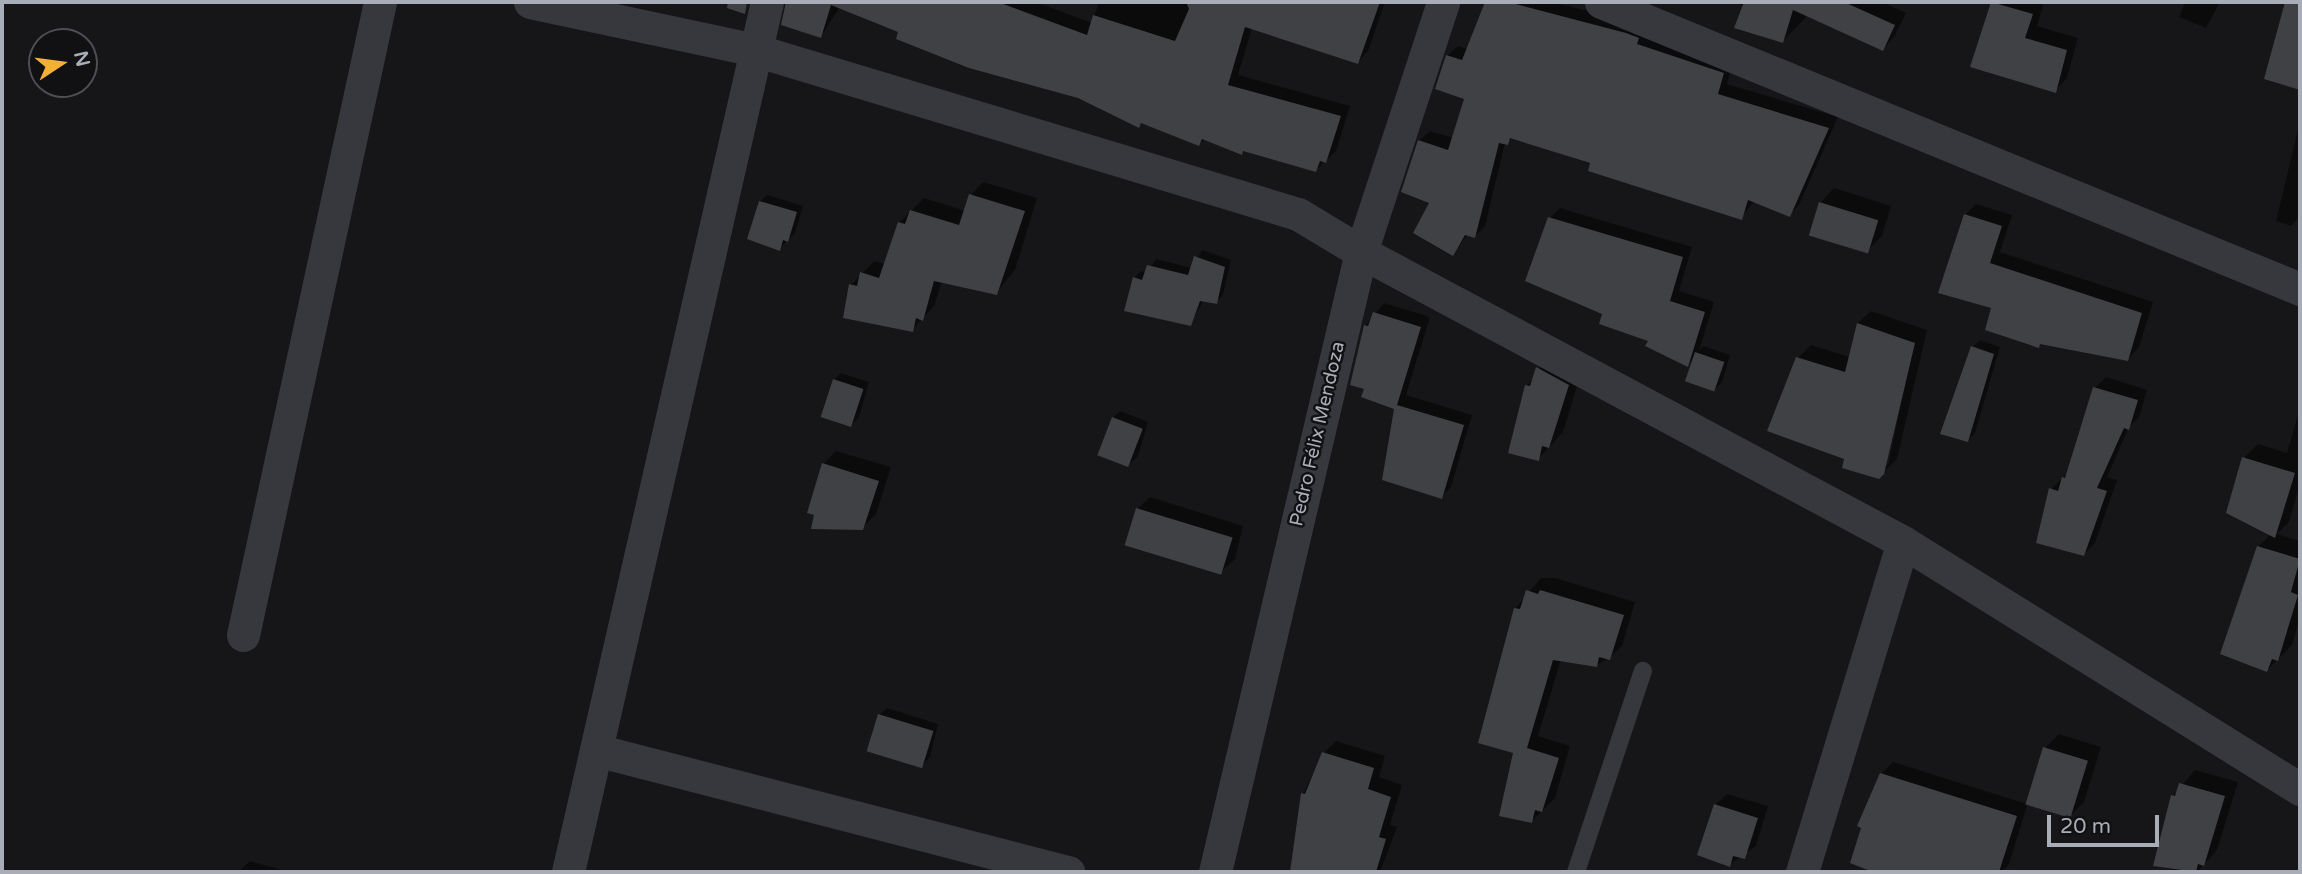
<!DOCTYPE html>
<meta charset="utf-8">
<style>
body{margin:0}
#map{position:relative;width:2302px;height:874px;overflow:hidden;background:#161618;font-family:"Varela Round",sans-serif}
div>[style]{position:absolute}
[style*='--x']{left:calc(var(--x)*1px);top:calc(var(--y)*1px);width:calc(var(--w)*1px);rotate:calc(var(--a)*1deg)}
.shadow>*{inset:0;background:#0007}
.building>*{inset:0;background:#404145;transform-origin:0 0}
.lane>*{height:18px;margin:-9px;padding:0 9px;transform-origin:9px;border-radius:9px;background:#37383d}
.street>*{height:33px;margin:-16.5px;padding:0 16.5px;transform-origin:16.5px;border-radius:16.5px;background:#37383d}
span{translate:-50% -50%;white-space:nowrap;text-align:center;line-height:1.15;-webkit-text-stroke:5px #111113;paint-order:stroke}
.street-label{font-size:19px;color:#a8adb8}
.frame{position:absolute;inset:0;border:4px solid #a8adb8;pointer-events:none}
.north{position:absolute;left:28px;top:28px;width:70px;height:70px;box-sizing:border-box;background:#111113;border:2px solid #4d4f55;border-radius:50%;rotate:77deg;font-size:19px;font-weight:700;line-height:28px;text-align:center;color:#a8adb8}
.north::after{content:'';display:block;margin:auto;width:24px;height:32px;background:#f2b134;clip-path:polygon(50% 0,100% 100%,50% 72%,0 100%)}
.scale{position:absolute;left:2047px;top:815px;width:112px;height:32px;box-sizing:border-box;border:4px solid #a8adb8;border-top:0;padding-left:9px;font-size:21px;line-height:24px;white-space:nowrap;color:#a8adb8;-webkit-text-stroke:5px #111113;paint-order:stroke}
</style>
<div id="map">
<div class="shadow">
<div style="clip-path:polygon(786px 2px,1036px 2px,1092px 23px,1099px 2px,1385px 2px,1368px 51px,1358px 62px,1252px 28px,1238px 75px,1350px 106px,1336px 151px,1316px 170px,1245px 150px,1241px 153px,1205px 139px,1199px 144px,1142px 122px,1139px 126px,1078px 96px,840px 7px,821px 36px,783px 24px)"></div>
<div style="clip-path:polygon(1487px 2px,1553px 2px,1637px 24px,1733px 63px,1727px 84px,1838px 117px,1799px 205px,1789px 215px,1754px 201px,1741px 218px,1514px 137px,1505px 143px,1485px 226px,1475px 236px,1468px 234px,1453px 254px,1431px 203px,1419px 141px,1430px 131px,1454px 138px,1467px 97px,1447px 56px,1458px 46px,1468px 49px)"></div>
<div style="clip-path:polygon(1733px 2px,1882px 2px,1906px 13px,1894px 37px,1882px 49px,1808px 15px,1783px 41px,1744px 6px)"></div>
<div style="clip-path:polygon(1992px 2px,2044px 2px,2037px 26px,2078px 38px,2067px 78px,2055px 91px,1972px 66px)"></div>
<div style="clip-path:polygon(2185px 2px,2220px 2px,2206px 28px,2179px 17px)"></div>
<div style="clip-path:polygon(2287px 2px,2300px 2px,2300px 88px,2266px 78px)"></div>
<div style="clip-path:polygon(2300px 121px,2300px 217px,2291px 226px,2276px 221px)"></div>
<div style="clip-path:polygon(983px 182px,1037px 198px,1015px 270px,996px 293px,942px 281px,934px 306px,912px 330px,851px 285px,874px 261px,885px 264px,899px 223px,924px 198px,966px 211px,971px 195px)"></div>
<div style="clip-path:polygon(1834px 188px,1891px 206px,1882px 236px,1867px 251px,1820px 203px)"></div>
<div style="clip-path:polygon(767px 195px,803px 206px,795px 233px,779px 249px,760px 202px)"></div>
<div style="clip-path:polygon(1976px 204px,2012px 215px,2000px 252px,2153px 302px,2139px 347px,2128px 359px,2042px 343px,2038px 346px,1993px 307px,1965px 215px)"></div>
<div style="clip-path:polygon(1560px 208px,1692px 247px,1679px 291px,1714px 302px,1699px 351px,1703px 346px,1730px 355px,1722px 382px,1715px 389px,1695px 358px,1688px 365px,1604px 313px,1550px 218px)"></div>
<div style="clip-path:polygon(1202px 250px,1231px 260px,1223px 295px,1216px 302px,1204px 300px,1190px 324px,1134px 278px,1141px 271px,1147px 273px,1156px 259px,1192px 268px)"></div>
<div style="clip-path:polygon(1384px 303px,1430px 317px,1406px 395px,1472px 415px,1451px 487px,1441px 497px,1396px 408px,1366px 388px,1365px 326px)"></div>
<div style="clip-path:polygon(evenodd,1871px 311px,1927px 330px,1897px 459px,1878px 477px,1846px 457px,1798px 358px,1811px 345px,1850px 357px,1858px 323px,1871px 311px,1916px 334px,1888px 465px,1885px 465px,1916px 334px)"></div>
<div style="clip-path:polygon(1980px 340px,2000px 347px,1975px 433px,1968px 440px,1973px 347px)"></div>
<div style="clip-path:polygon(1551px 354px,1582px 370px,1563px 432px,1538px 459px,1527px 386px)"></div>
<div style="clip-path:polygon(841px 373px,869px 382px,859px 417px,852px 424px,834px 380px)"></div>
<div style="clip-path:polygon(2106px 377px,2147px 390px,2139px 417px,2129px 427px,2107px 477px,2117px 480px,2095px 543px,2084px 554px,2051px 489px,2069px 472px,2095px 388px)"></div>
<div style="clip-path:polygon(2300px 408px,2300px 484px,2289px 522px,2277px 534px,2300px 541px,2300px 617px,2292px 645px,2267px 670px,2258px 547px,2271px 534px,2244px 458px,2258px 444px,2287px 453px)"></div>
<div style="clip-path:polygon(1120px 411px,1148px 422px,1138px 456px,1131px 463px,1113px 418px)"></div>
<div style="clip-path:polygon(836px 451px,891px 467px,876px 514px,862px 528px,823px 464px)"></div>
<div style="clip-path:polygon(1150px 497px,1243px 526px,1235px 559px,1222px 571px,1137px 509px)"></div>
<div style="clip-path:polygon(1541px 578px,1555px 578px,1635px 602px,1622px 646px,1609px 658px,1597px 665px,1561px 659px,1538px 736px,1570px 746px,1555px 798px,1532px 821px,1515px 751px,1515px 609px)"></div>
<div style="clip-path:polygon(887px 708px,938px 724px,930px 757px,923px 764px,871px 751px,880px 715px)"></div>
<div style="clip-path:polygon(2059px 734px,2101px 747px,2084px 802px,2070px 816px,2028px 803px,2009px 864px,2002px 872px,1878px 872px,1852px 862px,1881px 774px,1893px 762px,2027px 804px,2045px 748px)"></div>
<div style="clip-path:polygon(1336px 741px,1385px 756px,1379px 777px,1402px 785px,1390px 825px,1397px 827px,1380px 872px,1292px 872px,1303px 794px,1324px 753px)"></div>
<div style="clip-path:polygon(2195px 770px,2238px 782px,2217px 850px,2197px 872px,2184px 872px,2155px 865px,2173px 796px)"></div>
<div style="clip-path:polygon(1727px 794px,1768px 806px,1756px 846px,1729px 865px,1715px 805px)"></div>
<div style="clip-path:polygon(250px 861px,289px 872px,238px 872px)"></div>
</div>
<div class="building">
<div style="clip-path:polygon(728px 2px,747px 2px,745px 14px,727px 8px)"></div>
<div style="clip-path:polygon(786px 2px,998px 2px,1087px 35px,1093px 15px,1175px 41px,1189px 9px,1186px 2px,1380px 2px,1358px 64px,1245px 27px,1228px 85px,1341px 116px,1326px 163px,1320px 161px,1316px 172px,1243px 151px,1242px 155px,1202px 139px,1199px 146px,1141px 123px,1139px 128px,1078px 98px,969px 68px,896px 39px,898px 32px,831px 5px,821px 38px,781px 25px)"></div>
<div style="clip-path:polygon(1485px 2px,1508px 2px,1626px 33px,1639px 38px,1637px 44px,1724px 73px,1718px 94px,1829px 128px,1790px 217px,1748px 200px,1742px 220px,1588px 171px,1590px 163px,1510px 138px,1508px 145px,1499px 143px,1475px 238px,1465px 235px,1453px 256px,1413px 233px,1429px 203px,1401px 192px,1418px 140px,1448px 150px,1464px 99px,1435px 89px,1446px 55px,1462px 60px)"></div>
<div style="clip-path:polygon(1744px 2px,1844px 2px,1895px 25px,1883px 51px,1793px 10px,1783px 43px,1734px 28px)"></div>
<div style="clip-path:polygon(1991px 2px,2033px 14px,2025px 38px,2067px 50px,2056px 93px,1970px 67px)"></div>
<div style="clip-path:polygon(2285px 2px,2300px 2px,2300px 90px,2264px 79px)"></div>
<div style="clip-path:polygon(969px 194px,1025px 211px,997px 295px,934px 281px,923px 321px,916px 318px,913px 332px,843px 318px,849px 284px,857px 286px,860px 272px,879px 278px,898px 222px,905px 224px,910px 210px,959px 225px)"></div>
<div style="clip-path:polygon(759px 201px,797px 212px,788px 242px,783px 240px,780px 251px,747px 239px)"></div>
<div style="left:1819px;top:202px;width:62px;height:35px;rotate:17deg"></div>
<div style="clip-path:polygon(1964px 214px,2002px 226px,1990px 263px,2142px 313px,2128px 361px,2040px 344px,2039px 348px,1985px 330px,1991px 308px,1938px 293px)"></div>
<div style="clip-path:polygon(1548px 217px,1683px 257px,1670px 301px,1705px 312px,1688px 367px,1645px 346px,1648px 341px,1599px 324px,1602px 314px,1525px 281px)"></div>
<div style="clip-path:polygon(1194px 256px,1225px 267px,1217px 304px,1200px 301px,1191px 326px,1124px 311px,1133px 277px,1142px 280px,1147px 265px,1188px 275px)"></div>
<div style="clip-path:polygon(1373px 312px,1421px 327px,1397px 405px,1464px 425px,1442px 499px,1382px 480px,1394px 409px,1361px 397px,1364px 389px,1350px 385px,1364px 325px,1368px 326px)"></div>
<div style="clip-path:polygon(1857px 323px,1915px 343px,1884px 474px,1879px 479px,1842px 468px,1844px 459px,1767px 431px,1796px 357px,1845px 372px)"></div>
<div style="clip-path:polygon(1971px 346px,1994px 354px,1968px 442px,1940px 434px)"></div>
<div style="left:1695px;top:352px;width:31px;height:31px;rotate:19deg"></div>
<div style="clip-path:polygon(1536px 367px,1569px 385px,1549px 448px,1542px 446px,1539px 461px,1508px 453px,1525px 385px,1530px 386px)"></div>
<div style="left:833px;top:379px;width:32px;height:40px;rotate:18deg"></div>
<div style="clip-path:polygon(2093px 387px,2138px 400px,2129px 430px,2124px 428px,2097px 488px,2107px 491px,2084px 556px,2036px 543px,2049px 488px,2058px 491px,2062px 477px,2065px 478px)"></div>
<div style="left:1112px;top:417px;width:33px;height:41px;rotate:21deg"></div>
<div style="clip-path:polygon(2242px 457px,2295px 473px,2275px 538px,2226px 513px)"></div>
<div style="clip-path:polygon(822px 463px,879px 481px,863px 530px,811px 529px,814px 515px,807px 513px)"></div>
<div style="left:1136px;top:508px;width:101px;height:39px;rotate:17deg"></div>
<div style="clip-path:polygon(2257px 546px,2300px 559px,2291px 592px,2298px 595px,2278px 661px,2272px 659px,2267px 672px,2220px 654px)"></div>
<div style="clip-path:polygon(1526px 590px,1538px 594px,1540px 590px,1624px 615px,1610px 660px,1599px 657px,1597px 667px,1553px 660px,1527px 748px,1559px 758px,1542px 812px,1535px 810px,1532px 823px,1499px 816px,1513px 753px,1478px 743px,1514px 608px,1520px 609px)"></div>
<div style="left:878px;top:714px;width:58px;height:39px;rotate:17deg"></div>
<div style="left:2043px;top:747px;width:47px;height:60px;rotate:17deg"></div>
<div style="clip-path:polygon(1322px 752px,1374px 768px,1368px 789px,1391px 797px,1379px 837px,1386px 839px,1376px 872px,1290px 872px,1301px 793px,1305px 794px)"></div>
<div style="clip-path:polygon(1880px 773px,2017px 816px,1999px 872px,1873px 872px,1850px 863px,1861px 828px,1857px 826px)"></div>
<div style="clip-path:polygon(2179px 783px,2225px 796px,2204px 866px,2198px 864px,2196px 872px,2153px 866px,2171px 795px,2175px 796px)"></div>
<div style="clip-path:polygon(1714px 804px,1758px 818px,1745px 859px,1733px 856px,1730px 867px,1697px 855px)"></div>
</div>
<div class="lane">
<div style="--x:1576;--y:872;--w:212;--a:-71.6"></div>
</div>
<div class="street">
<div style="--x:530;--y:2;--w:230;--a:12"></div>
<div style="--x:755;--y:50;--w:567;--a:16.81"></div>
<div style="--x:1298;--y:214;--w:74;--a:31.1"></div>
<div style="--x:1361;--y:252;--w:615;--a:28.15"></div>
<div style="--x:1903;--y:542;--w:468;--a:31.9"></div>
<div style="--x:1601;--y:2;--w:756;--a:22.32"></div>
<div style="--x:243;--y:635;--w:648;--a:-77.79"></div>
<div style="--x:596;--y:750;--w:488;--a:14.5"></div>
<div style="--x:568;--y:872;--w:892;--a:-77.12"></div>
<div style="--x:1215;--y:872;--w:637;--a:-76.75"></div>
<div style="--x:1361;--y:252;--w:263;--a:-71.8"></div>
<div style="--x:1802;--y:872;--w:345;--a:-73"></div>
</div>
<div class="street-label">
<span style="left:1318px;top:434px;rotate:-77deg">Pedro Félix Mendoza</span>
</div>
<div class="frame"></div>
<div class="north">N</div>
<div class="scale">20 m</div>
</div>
